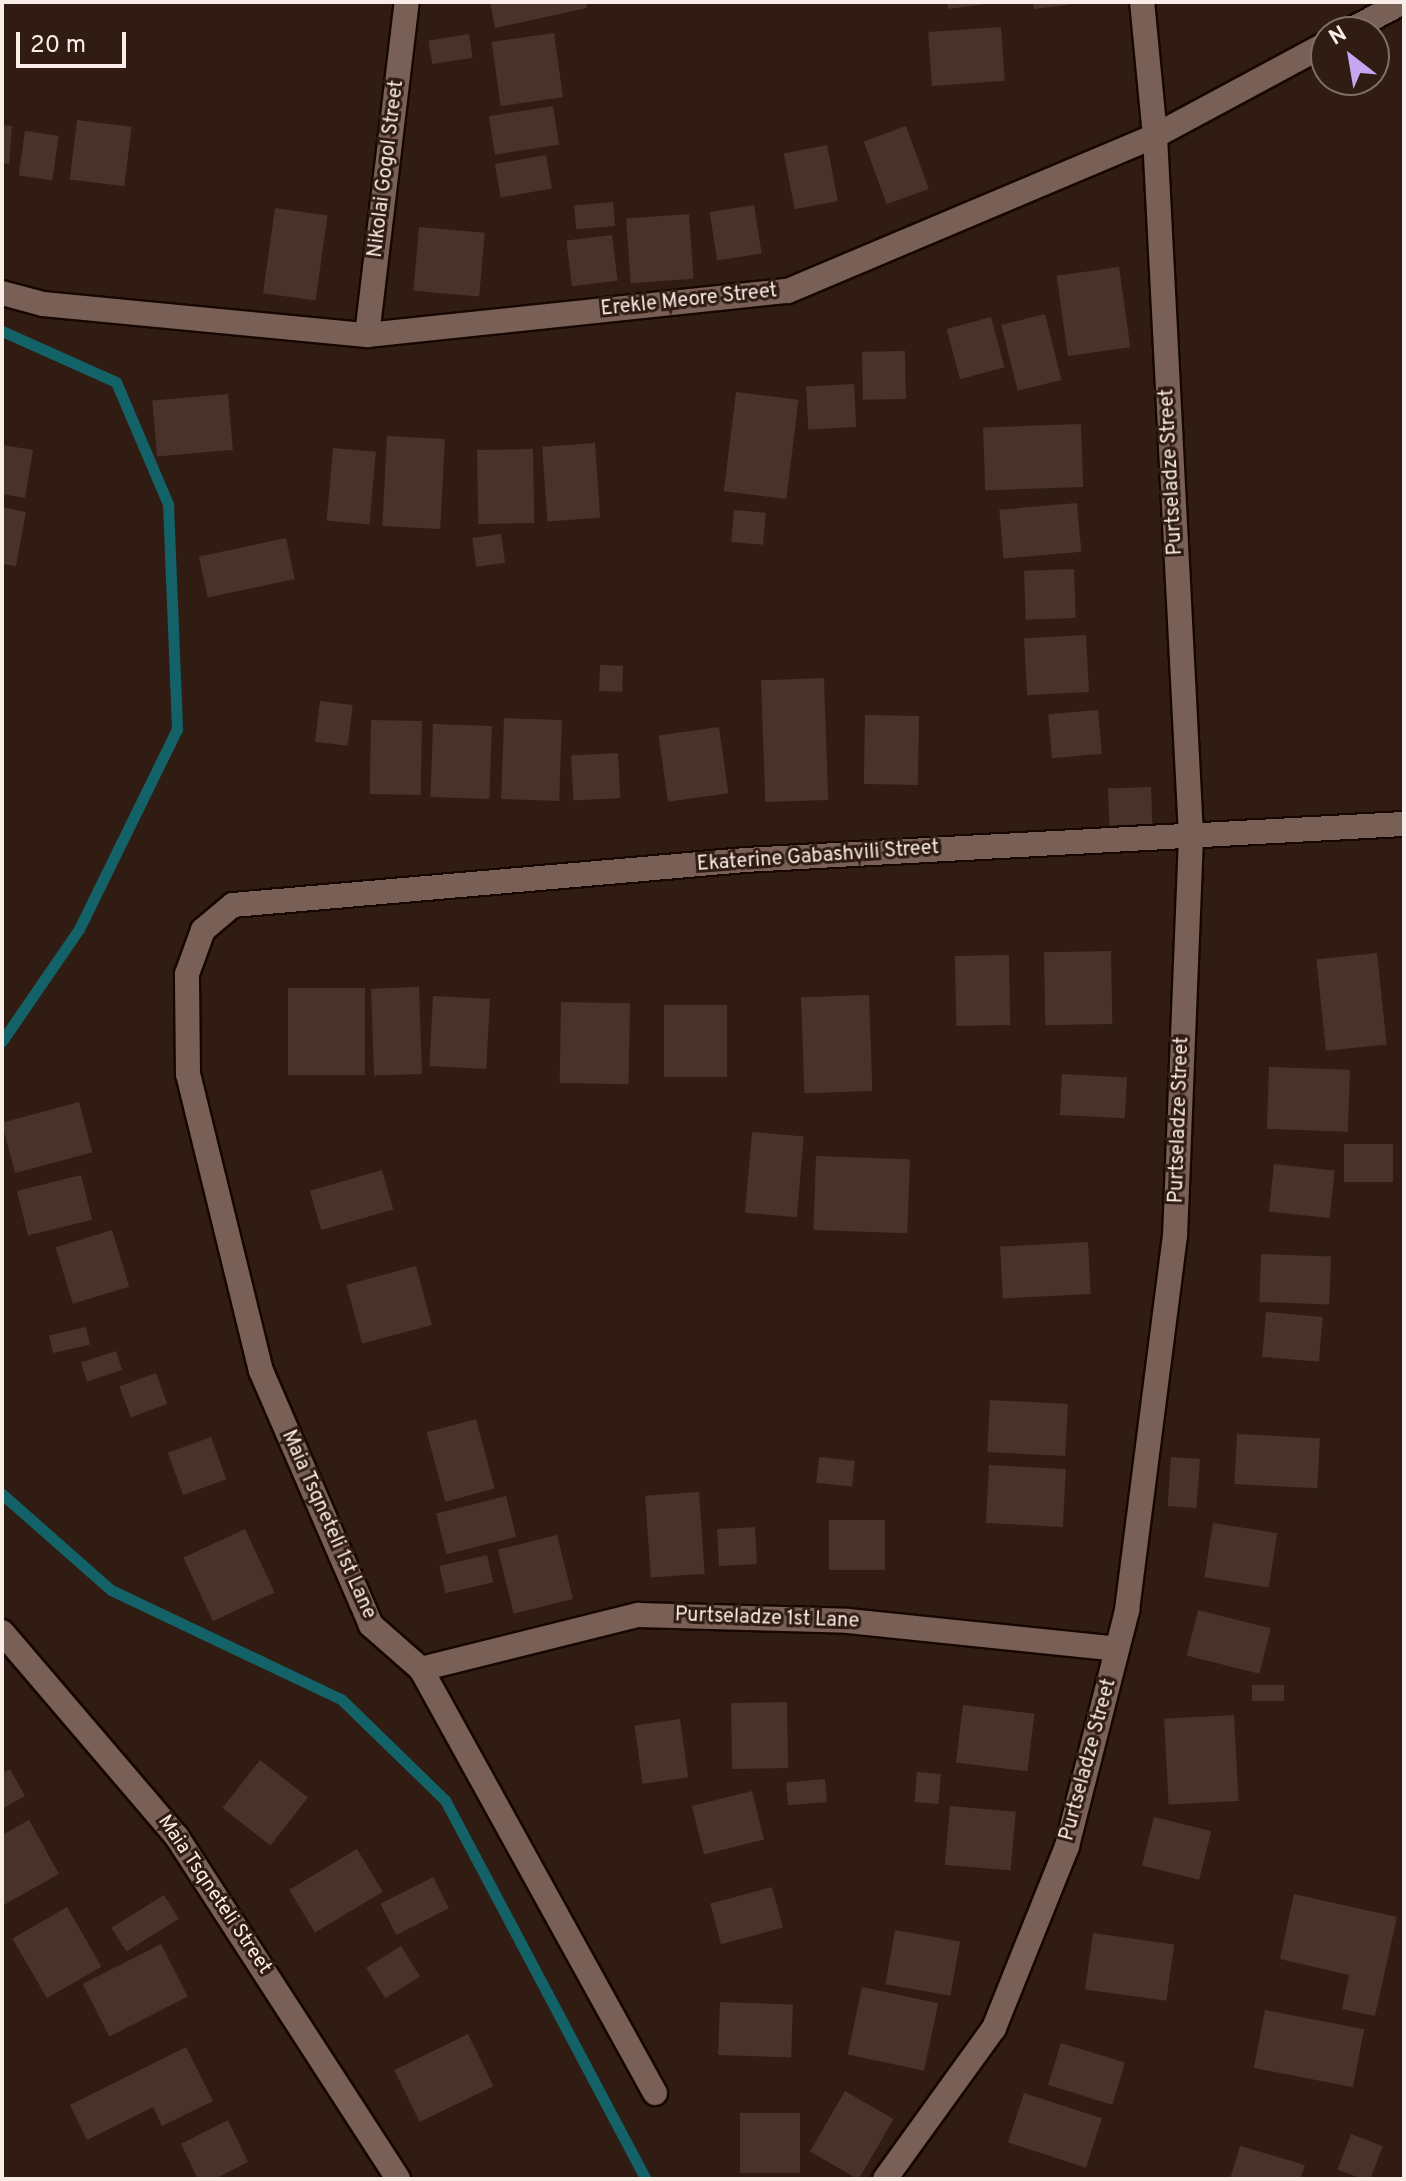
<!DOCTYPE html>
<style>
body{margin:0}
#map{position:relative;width:1406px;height:2181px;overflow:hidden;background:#301c13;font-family:Overpass,sans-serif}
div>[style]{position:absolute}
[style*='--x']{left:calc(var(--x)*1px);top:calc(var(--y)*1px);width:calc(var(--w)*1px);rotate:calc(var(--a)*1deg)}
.stream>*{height:11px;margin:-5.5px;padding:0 5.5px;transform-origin:5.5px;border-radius:5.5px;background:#136268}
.building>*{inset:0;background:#483229;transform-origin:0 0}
.roads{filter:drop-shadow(2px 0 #170602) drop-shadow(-2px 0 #170602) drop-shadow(0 2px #170602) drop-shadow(0 -2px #170602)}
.street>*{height:24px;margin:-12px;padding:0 12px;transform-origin:12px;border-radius:12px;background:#796056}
span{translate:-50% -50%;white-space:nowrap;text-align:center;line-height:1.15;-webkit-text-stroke:6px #301c13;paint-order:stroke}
.street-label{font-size:20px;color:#faece6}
.frame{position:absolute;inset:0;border:4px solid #faece6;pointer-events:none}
.north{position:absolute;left:1310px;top:16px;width:80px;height:80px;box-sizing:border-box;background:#301c13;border:2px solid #816f67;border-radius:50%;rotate:329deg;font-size:22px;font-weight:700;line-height:32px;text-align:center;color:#faece6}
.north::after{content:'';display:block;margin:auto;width:28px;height:36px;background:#c5a6f0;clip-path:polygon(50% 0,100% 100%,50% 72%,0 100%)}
.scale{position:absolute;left:16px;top:32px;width:110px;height:36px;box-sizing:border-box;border:4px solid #faece6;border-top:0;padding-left:10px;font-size:24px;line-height:28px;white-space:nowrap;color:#faece6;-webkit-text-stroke:6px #301c13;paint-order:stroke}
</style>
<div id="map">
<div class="stream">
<div style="--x:2;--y:331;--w:125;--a:24.1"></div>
<div style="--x:116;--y:382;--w:133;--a:66.9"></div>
<div style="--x:168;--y:504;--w:225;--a:87.7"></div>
<div style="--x:177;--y:729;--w:223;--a:116.1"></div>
<div style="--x:79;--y:929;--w:136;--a:124.5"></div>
<div style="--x:2;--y:1494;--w:145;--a:41.4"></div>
<div style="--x:111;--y:1590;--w:255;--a:25.4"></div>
<div style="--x:341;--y:1699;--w:145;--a:44.2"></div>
<div style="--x:445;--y:1800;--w:429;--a:62.1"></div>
</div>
<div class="building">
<div style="clip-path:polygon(490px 2px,586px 2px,587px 8px,495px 28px)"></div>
<div style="clip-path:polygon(947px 2px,985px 2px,986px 4px,948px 9px)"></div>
<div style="clip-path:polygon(1033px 2px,1068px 2px,1068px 5px,1034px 9px)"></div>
<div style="left:1001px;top:27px;width:54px;height:73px;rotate:86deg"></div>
<div style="left:554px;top:33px;width:65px;height:63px;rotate:82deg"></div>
<div style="left:469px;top:34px;width:24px;height:41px;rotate:81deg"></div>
<div style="left:553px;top:106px;width:39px;height:65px;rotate:81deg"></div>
<div style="left:77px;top:120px;width:55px;height:60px;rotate:7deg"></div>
<div style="clip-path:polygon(2px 125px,12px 126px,9px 164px,2px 163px)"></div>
<div style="left:906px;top:126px;width:67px;height:45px;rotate:70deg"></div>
<div style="left:25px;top:131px;width:34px;height:45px;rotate:8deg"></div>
<div style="left:827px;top:145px;width:57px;height:44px;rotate:79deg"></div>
<div style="left:546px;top:155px;width:34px;height:52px;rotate:80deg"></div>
<div style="left:613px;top:202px;width:24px;height:39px;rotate:85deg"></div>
<div style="left:754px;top:205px;width:49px;height:45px;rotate:81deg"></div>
<div style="left:275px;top:208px;width:53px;height:86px;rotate:8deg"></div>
<div style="left:689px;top:214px;width:65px;height:63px;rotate:86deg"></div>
<div style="left:419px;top:227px;width:66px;height:64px;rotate:5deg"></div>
<div style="left:612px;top:235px;width:46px;height:46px;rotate:83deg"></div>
<div style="left:1119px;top:267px;width:81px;height:63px;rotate:82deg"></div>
<div style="left:1045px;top:314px;width:68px;height:45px;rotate:76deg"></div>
<div style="left:991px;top:317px;width:52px;height:46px;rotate:75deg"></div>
<div style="left:905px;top:351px;width:48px;height:43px;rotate:89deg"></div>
<div style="left:854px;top:384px;width:43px;height:48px;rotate:87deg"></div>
<div style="left:736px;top:392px;width:63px;height:100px;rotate:7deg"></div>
<div style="left:228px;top:394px;width:56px;height:76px;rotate:85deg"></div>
<div style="left:1081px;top:424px;width:63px;height:98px;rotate:88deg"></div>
<div style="left:387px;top:436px;width:58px;height:90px;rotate:3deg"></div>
<div style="left:595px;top:443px;width:75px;height:53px;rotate:86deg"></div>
<div style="clip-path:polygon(2px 445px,33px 450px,25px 498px,2px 494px)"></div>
<div style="left:333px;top:448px;width:43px;height:73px;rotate:5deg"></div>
<div style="left:533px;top:449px;width:74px;height:56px;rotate:89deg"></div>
<div style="left:1077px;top:503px;width:49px;height:78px;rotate:85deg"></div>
<div style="clip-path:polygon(2px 507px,26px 512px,16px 566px,2px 564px)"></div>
<div style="left:734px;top:510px;width:32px;height:32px;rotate:5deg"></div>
<div style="left:501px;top:534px;width:29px;height:29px;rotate:82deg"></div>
<div style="left:286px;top:538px;width:42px;height:89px;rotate:78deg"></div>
<div style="left:1074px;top:569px;width:49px;height:50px;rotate:88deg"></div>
<div style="left:1086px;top:635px;width:57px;height:62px;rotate:87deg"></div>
<div style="left:600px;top:665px;width:23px;height:26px;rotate:2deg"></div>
<div style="left:824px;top:678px;width:122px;height:63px;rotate:88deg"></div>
<div style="left:320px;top:701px;width:33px;height:41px;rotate:7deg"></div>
<div style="left:1098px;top:710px;width:44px;height:50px;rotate:85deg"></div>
<div style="left:865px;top:715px;width:54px;height:69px;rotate:1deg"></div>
<div style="left:504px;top:718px;width:58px;height:81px;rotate:2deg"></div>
<div style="left:371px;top:720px;width:51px;height:74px;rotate:1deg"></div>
<div style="left:433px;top:724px;width:59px;height:73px;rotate:2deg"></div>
<div style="left:719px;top:727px;width:67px;height:61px;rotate:82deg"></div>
<div style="left:618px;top:753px;width:45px;height:47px;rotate:87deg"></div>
<div style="left:1151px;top:787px;width:37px;height:43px;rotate:88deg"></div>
<div style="left:1111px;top:951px;width:73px;height:67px;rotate:89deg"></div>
<div style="left:1377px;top:953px;width:92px;height:61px;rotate:84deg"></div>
<div style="left:1009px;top:955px;width:70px;height:54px;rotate:89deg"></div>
<div style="left:419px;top:987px;width:87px;height:48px;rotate:88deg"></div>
<div style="left:288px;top:988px;width:77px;height:87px"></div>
<div style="left:869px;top:995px;width:96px;height:68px;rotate:88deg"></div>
<div style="left:433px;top:996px;width:57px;height:70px;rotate:3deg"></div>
<div style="left:561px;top:1002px;width:69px;height:81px;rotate:1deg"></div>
<div style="left:664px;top:1005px;width:63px;height:72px"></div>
<div style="left:1269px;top:1067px;width:81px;height:62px;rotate:2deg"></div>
<div style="left:1062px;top:1074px;width:65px;height:41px;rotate:3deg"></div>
<div style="left:79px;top:1102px;width:52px;height:80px;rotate:75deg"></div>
<div style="left:752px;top:1132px;width:52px;height:81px;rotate:5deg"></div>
<div style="left:1344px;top:1144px;width:49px;height:38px"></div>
<div style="left:816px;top:1156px;width:94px;height:74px;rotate:2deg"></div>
<div style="left:1274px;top:1164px;width:61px;height:48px;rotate:6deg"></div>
<div style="left:382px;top:1170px;width:41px;height:75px;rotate:74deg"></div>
<div style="left:81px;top:1175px;width:46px;height:66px;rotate:76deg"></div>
<div style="left:112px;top:1230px;width:59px;height:59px;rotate:73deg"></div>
<div style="left:1088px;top:1242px;width:52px;height:88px;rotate:87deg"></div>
<div style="left:1261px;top:1254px;width:70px;height:48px;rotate:2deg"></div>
<div style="left:416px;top:1266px;width:61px;height:72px;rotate:75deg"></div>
<div style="left:1266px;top:1312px;width:57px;height:45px;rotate:5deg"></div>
<div style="left:86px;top:1327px;width:18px;height:38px;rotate:77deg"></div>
<div style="left:116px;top:1351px;width:20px;height:37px;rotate:72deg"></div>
<div style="left:156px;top:1373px;width:33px;height:39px;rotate:70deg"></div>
<div style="left:990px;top:1400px;width:78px;height:52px;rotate:3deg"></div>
<div style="left:476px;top:1419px;width:72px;height:51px;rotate:75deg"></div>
<div style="left:1237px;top:1434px;width:83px;height:50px;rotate:3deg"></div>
<div style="left:211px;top:1437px;width:45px;height:46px;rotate:70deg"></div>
<div style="left:819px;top:1457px;width:36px;height:26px;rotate:6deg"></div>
<div style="left:1171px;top:1457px;width:29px;height:49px;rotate:4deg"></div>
<div style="left:989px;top:1465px;width:77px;height:58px;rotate:3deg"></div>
<div style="left:699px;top:1492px;width:82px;height:54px;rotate:86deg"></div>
<div style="left:506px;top:1496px;width:42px;height:72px;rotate:76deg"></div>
<div style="left:829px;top:1520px;width:56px;height:50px"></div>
<div style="left:1213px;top:1523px;width:65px;height:55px;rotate:9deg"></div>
<div style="left:755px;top:1527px;width:37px;height:38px;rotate:87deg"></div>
<div style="left:245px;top:1529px;width:70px;height:68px;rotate:65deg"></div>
<div style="left:557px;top:1535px;width:66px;height:61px;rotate:76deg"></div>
<div style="left:487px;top:1555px;width:28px;height:49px;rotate:77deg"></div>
<div style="left:1198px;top:1610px;width:75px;height:47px;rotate:14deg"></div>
<div style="left:1284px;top:1685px;width:16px;height:32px;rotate:90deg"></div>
<div style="left:787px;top:1702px;width:66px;height:56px;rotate:89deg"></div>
<div style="left:963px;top:1705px;width:72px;height:58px;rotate:7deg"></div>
<div style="left:1234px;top:1715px;width:86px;height:70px;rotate:87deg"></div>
<div style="left:680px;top:1719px;width:59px;height:46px;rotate:82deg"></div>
<div style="left:260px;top:1760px;width:61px;height:61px;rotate:38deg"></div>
<div style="clip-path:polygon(10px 1769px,25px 1796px,2px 1809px,2px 1773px)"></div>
<div style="left:917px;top:1772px;width:24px;height:30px;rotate:5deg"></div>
<div style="left:825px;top:1779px;width:23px;height:39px;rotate:85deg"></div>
<div style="left:752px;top:1791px;width:50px;height:62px;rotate:76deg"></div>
<div style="left:950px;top:1806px;width:66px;height:59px;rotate:5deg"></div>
<div style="left:1154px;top:1817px;width:59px;height:50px;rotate:14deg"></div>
<div style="clip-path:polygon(29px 1820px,59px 1874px,2px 1906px,2px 1835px)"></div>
<div style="left:357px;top:1849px;width:50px;height:79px;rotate:59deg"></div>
<div style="left:433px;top:1877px;width:35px;height:59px;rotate:63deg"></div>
<div style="left:772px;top:1887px;width:42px;height:64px;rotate:75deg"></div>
<div style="clip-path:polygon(1294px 1894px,1397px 1917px,1375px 2016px,1342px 2009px,1349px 1975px,1280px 1959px)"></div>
<div style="left:164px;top:1895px;width:28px;height:62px;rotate:58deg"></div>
<div style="left:67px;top:1907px;width:69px;height:63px;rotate:60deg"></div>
<div style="left:895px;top:1930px;width:66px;height:55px;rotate:10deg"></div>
<div style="left:1093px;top:1933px;width:82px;height:57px;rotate:8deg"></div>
<div style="left:161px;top:1944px;width:59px;height:88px;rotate:63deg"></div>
<div style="left:401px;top:1946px;width:36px;height:41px;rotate:58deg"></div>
<div style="left:862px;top:1987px;width:78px;height:69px;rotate:12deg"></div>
<div style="left:720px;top:2002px;width:73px;height:53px;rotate:2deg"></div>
<div style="left:1265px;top:2010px;width:101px;height:59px;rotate:11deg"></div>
<div style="left:468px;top:2034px;width:58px;height:82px;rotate:64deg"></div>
<div style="left:1061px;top:2043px;width:67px;height:44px;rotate:17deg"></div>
<div style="clip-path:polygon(186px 2047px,213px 2101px,162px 2126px,153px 2107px,87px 2140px,70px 2105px)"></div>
<div style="left:845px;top:2091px;width:56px;height:70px;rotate:30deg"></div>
<div style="left:1024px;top:2093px;width:82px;height:52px;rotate:18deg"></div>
<div style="left:740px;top:2113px;width:60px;height:60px"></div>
<div style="clip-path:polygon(228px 2120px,248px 2162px,215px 2179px,198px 2179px,181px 2144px)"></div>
<div style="left:1351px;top:2134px;width:34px;height:38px;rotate:21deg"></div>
<div style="clip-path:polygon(1240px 2146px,1305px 2165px,1300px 2179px,1230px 2179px)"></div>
</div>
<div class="roads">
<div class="street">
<div style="--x:1347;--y:32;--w:64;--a:-28.2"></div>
<div style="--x:2;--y:293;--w:42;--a:15"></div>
<div style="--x:43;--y:304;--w:325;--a:5.5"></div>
<div style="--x:367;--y:335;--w:423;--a:-6"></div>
<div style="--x:788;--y:291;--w:398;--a:-22.9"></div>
<div style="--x:1155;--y:136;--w:194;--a:-28.3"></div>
<div style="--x:367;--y:335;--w:335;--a:-83.2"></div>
<div style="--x:2;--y:1632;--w:270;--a:49.5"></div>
<div style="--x:177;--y:1837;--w:407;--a:57.1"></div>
<div style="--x:421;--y:1669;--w:224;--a:-14"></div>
<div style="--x:638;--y:1615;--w:210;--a:1.6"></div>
<div style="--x:848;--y:1621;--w:270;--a:5.9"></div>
<div style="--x:655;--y:2093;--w:484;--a:-118.9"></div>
<div style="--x:421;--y:1669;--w:67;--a:-138.7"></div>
<div style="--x:371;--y:1625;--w:277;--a:-113.4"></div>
<div style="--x:261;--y:1371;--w:306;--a:-103.8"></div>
<div style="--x:188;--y:1074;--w:100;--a:-90.6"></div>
<div style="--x:187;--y:974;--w:47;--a:-70"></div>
<div style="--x:203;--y:930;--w:39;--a:-40"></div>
<div style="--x:233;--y:905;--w:514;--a:-5.02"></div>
<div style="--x:745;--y:860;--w:660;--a:-3.13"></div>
<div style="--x:885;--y:2179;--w:186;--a:-54.2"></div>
<div style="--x:994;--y:2028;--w:196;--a:-68.1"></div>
<div style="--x:1067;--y:1846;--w:244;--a:-75.7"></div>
<div style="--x:1127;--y:1610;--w:377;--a:-82.7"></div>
<div style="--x:1175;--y:1236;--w:401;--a:-87.7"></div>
<div style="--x:1191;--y:835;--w:700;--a:-92.95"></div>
<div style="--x:1155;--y:136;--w:135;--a:-95.5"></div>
</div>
</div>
<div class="street-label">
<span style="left:387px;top:169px;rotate:-83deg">Nikolai Gogol Street</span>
<span style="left:689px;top:301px;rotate:-6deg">Erekle Meore Street</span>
<span style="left:1172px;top:472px;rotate:-93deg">Purtseladze Street</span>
<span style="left:818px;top:857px;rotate:-4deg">Ekaterine Gabashvili Street</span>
<span style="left:1180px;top:1120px;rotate:-88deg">Purtseladze Street</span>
<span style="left:328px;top:1525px;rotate:66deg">Maia Tsqneteli 1st Lane</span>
<span style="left:767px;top:1619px;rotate:2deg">Purtseladze 1st Lane</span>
<span style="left:1089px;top:1760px;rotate:-75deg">Purtseladze Street</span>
<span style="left:214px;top:1895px;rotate:56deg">Maia Tsqneteli Street</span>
</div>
<div class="frame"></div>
<div class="north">N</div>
<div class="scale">20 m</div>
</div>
